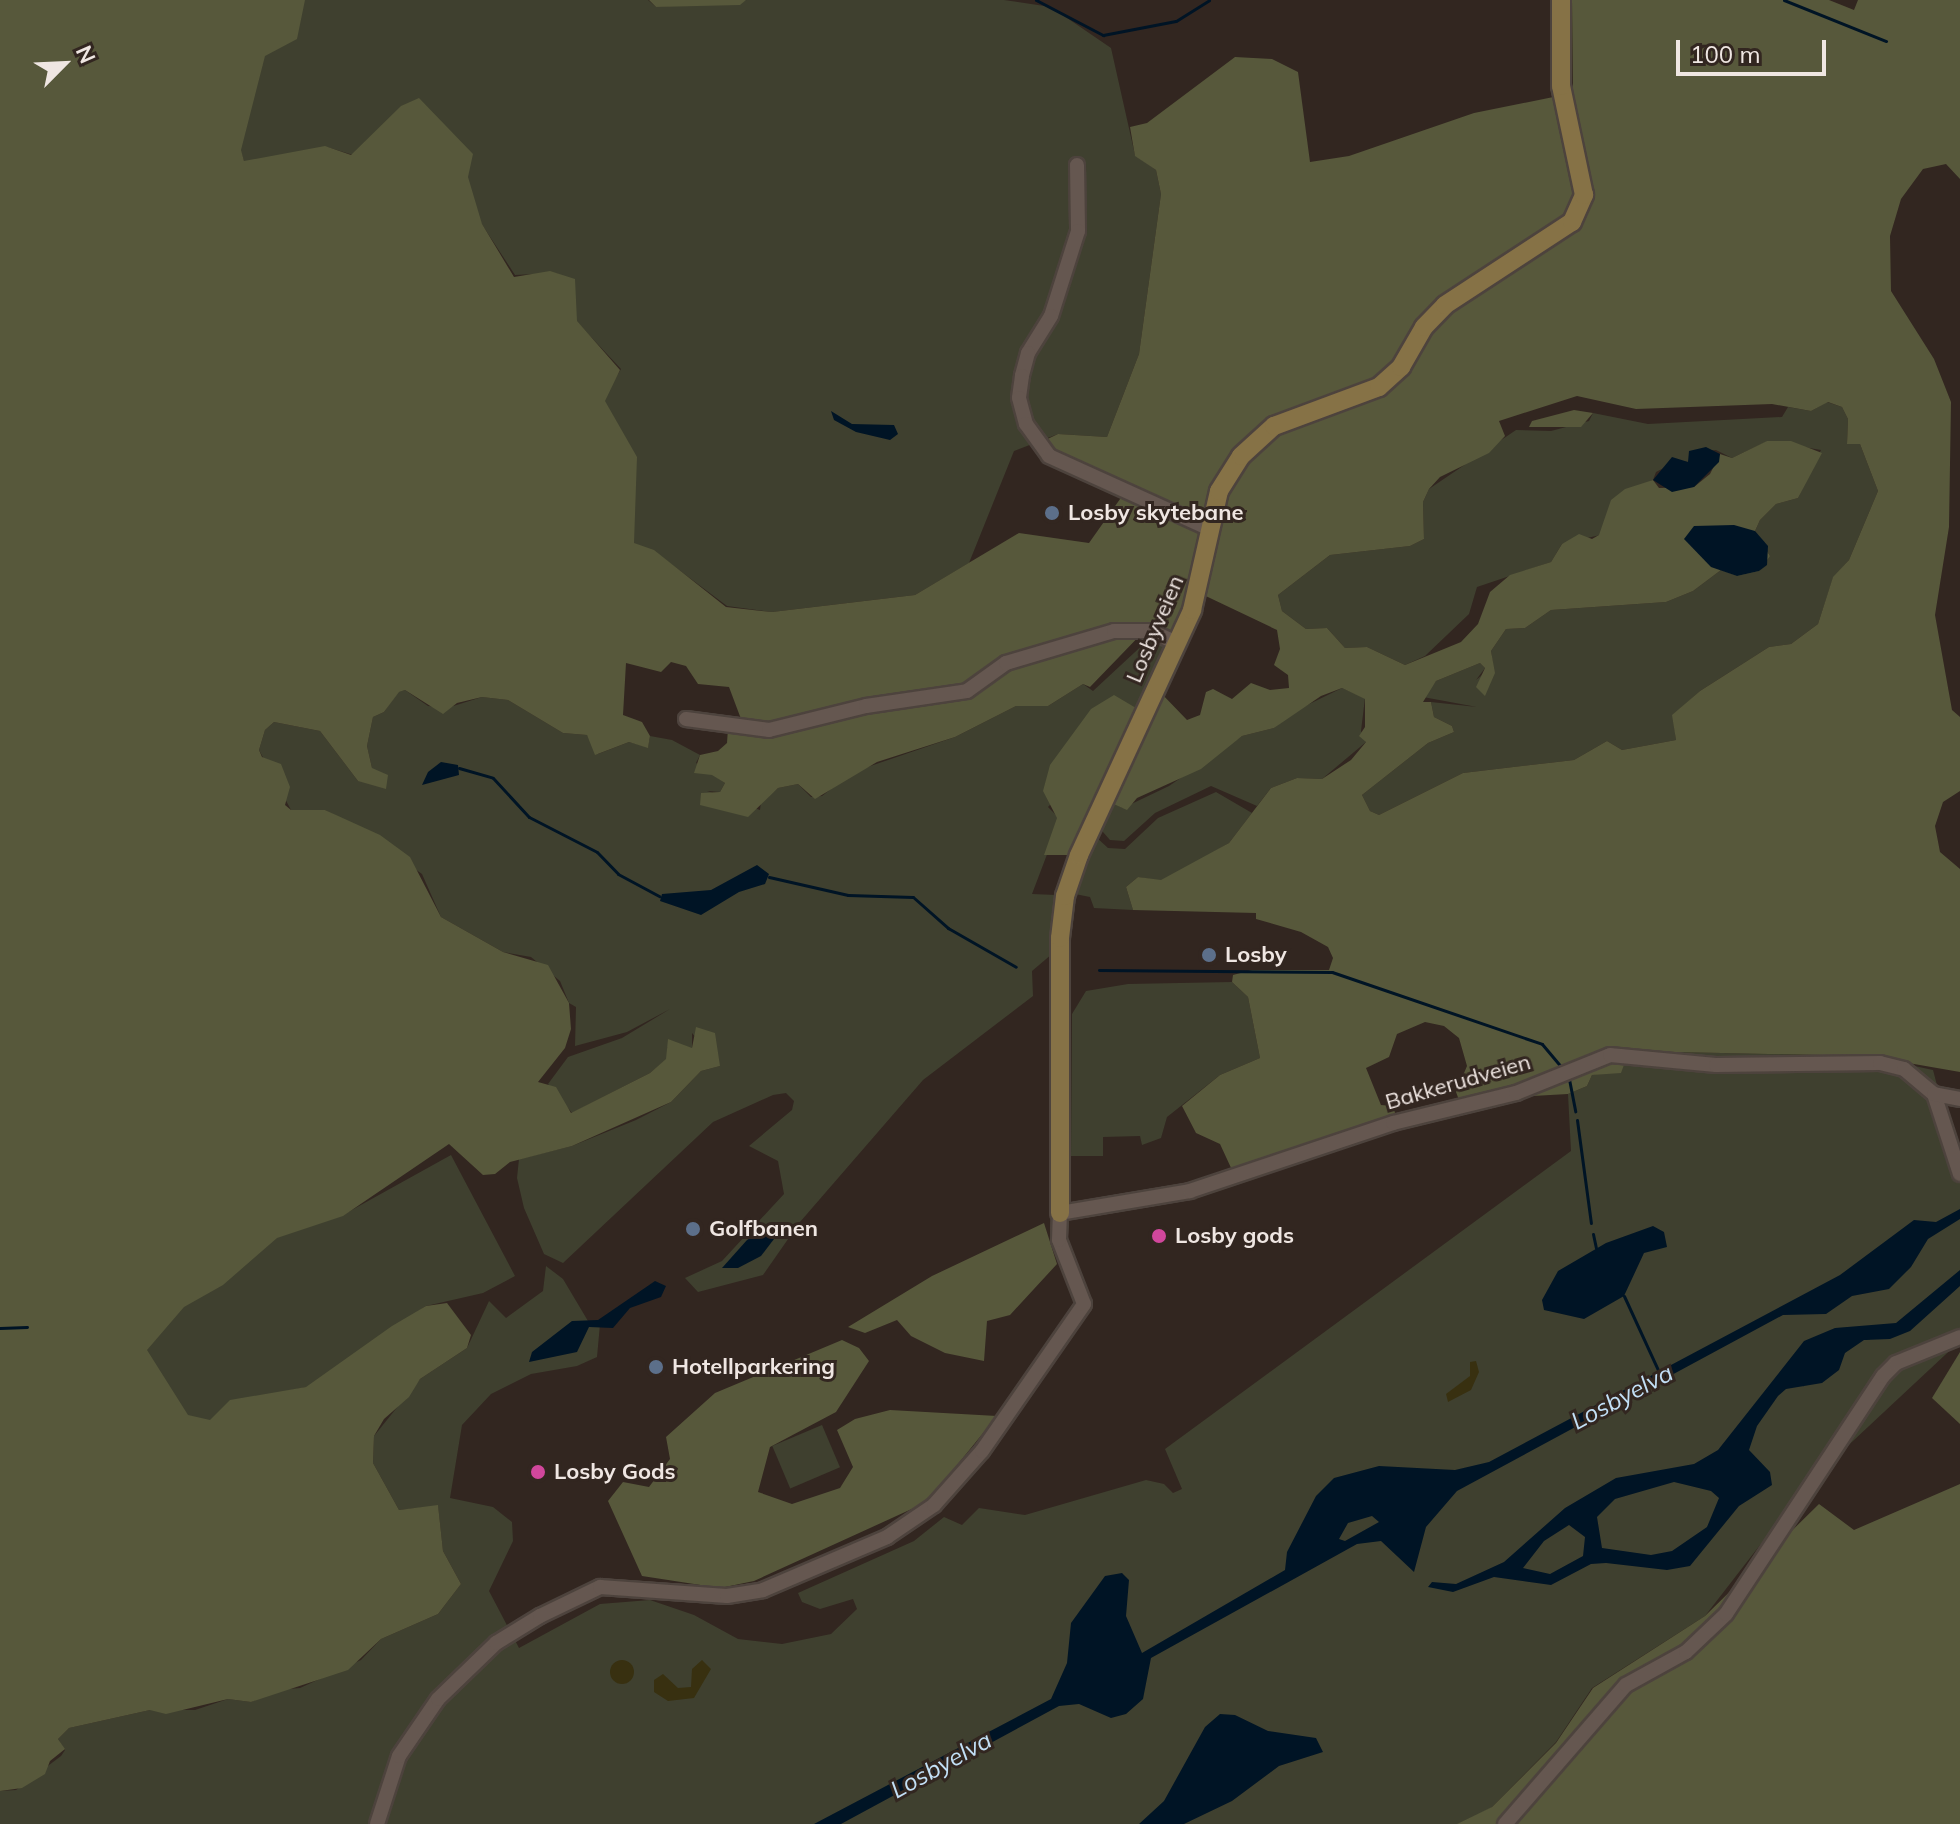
<!DOCTYPE html>
<style>
body{margin:0}
#map{position:relative;width:1960px;height:1824px;overflow:hidden;background:#322620;font-family:Mulish,sans-serif}
div>[style]{position:absolute}
[style*='--x']{left:calc(var(--x)*1px);top:calc(var(--y)*1px);width:calc(var(--w)*1px);rotate:calc(var(--a)*1deg)}
.green>*{inset:0;background:#3f402f;transform-origin:0 0}
.forest>*{inset:0;background:#57583b}
.sand>*{inset:0;background:#383010}
.round{border-radius:50%}
.water>*{inset:0;background:#001425}
.stream>*{height:3px;margin:-1.5px;padding:0 1.5px;transform-origin:1.5px;border-radius:1.5px;background:#001425}
.roads{filter:drop-shadow(2px 0 #4d433d) drop-shadow(-2px 0 #4d433d) drop-shadow(0 2px #4d433d) drop-shadow(0 -2px #4d433d)}
.minor>*{height:14px;margin:-7px;padding:0 7px;transform-origin:7px;border-radius:7px;background:#655750}
.major>*{height:18px;margin:-9px;padding:0 9px;transform-origin:9px;border-radius:9px;background:#867246}
.dots>*{width:22px;height:22px;translate:-50% -50%;box-sizing:border-box;border:4px solid #322620;border-radius:50%}
span{translate:-50% -50%;white-space:nowrap;text-align:center;line-height:1.15;-webkit-text-stroke:6px #322620;paint-order:stroke}
.poi-label{font-size:22px;color:#efe6e2;font-weight:700}
.left{translate:0 -50%;text-align:left}
.street-label{font-size:22px;color:#efe6e2}
.water-label{font-size:24px;color:#c2dff6;font-style:italic}
.north{position:absolute;left:24px;top:24px;width:80px;height:80px;-webkit-text-stroke:6px #322620;paint-order:stroke;rotate:66deg;font-size:22px;font-weight:700;line-height:32px;text-align:center;color:#efe6e2}
.north::after{content:'';display:block;margin:auto;width:28px;height:36px;background:#efe6e2;clip-path:polygon(50% 0,100% 100%,50% 72%,0 100%)}
.scale{position:absolute;left:1676px;top:40px;width:150px;height:36px;box-sizing:border-box;border:4px solid #efe6e2;border-top:0;padding-left:10px;font-size:24px;line-height:28px;white-space:nowrap;color:#efe6e2;-webkit-text-stroke:6px #322620;paint-order:stroke}
</style>
<div id="map">
<div class="green">
<div style="clip-path:polygon(303px 0,648px 0,656px 7px,747px 0,1004px 0,1051px 7px,1111px 48px,1135px 155px,1156px 170px,1161px 194px,1139px 354px,1107px 437px,1058px 434px,1014px 451px,969px 563px,915px 595px,772px 612px,727px 606px,655px 552px,633px 545px,635px 456px,602px 401px,621px 369px,576px 321px,574px 283px,556px 273px,515px 275px,481px 223px,353px 155px,327px 147px,245px 164px,240px 149px,264px 56px)"></div>
<div style="clip-path:polygon(1827px 402px,1842px 407px,1848px 419px,1847px 443px,1860px 444px,1878px 491px,1849px 560px,1833px 578px,1818px 624px,1791px 644px,1769px 647px,1700px 691px,1673px 715px,1676px 740px,1622px 750px,1607px 741px,1574px 760px,1463px 773px,1379px 815px,1370px 811px,1362px 795px,1428px 743px,1454px 732px,1452px 726px,1434px 717px,1431px 702px,1477px 707px,1423px 697px,1436px 681px,1480px 663px,1485px 668px,1476px 680px,1493px 666px,1491px 651px,1506px 629px,1525px 628px,1551px 610px,1666px 602px,1693px 591px,1721px 570px,1770px 556px,1755px 531px,1760px 520px,1776px 504px,1798px 498px,1821px 450px,1768px 441px,1732px 458px,1716px 450px,1689px 452px,1689px 462px,1677px 461px,1656px 472px,1653px 480px,1612px 500px,1600px 535px,1562px 544px,1551px 562px,1477px 587px,1469px 614px,1425px 656px,1405px 665px,1367px 647px,1345px 648px,1327px 628px,1306px 629px,1282px 611px,1278px 595px,1330px 555px,1410px 546px,1424px 539px,1423px 502px,1429px 489px,1516px 430px,1551px 431px,1589px 421px,1593px 413px,1648px 424px,1782px 417px,1788px 407px,1811px 411px)"></div>
<div style="clip-path:polygon(1149px 639px,1168px 643px,1141px 711px,1048px 807px,1058px 817px,1054px 836px,1032px 894px,1056px 895px,1052px 954px,1032px 971px,1033px 996px,923px 1080px,800px 1222px,763px 1275px,698px 1292px,685px 1278px,722px 1261px,784px 1194px,778px 1161px,749px 1146px,792px 1110px,794px 1101px,786px 1093px,773px 1095px,713px 1122px,563px 1263px,544px 1254px,524px 1208px,517px 1178px,519px 1159px,572px 1146px,636px 1120px,671px 1102px,701px 1071px,720px 1066px,692px 1033px,692px 1048px,667px 1047px,667px 1059px,650px 1073px,572px 1113px,548px 1084px,568px 1057px,622px 1038px,670px 1009px,627px 1032px,575px 1046px,576px 1007px,569px 1003px,560px 981px,531px 957px,503px 952px,441px 917px,422px 874px,350px 823px,325px 810px,291px 810px,259px 750px,265px 730px,274px 722px,320px 731px,358px 781px,372px 768px,367px 746px,373px 717px,384px 712px,398px 692px,405px 690px,428px 706px,447px 708px,482px 697px,508px 700px,563px 733px,587px 735px,598px 754px,629px 742px,648px 747px,650px 736px,672px 740px,700px 755px,696px 763px,725px 783px,720px 792px,707px 791px,760px 810px,761px 802px,778px 788px,798px 784px,811px 797px,822px 796px,853px 772px,955px 737px,1016px 706px,1048px 706px,1083px 684px,1093px 691px)"></div>
<div style="clip-path:polygon(1342px 688px,1365px 698px,1361px 731px,1366px 742px,1322px 779px,1297px 778px,1271px 788px,1257px 806px,1211px 786px,1155px 813px,1124px 841px,1110px 840px,1103px 832px,1100px 827px,1111px 803px,1123px 808px,1169px 786px,1242px 736px,1274px 728px,1295px 711px)"></div>
<div style="clip-path:polygon(1216px 792px,1252px 813px,1229px 843px,1204px 858px,1161px 881px,1138px 877px,1126px 887px,1133px 910px,1094px 908px,1090px 897px,1070px 893px,1095px 836px,1108px 848px,1125px 849px,1158px 818px)"></div>
<div style="clip-path:polygon(1232px 982px,1248px 997px,1260px 1058px,1220px 1075px,1167px 1117px,1161px 1138px,1142px 1145px,1140px 1136px,1103px 1137px,1103px 1156px,1071px 1156px,1072px 1014px,1086px 991px,1128px 984px)"></div>
<div style="clip-path:polygon(1629px 1051px,1868px 1056px,1933px 1070px,1960px 1172px,1960px 1341px,1808px 1483px,1705px 1616px,1592px 1688px,1556px 1742px,1491px 1808px,1458px 1824px,0 1824px,0 1791px,16px 1790px,61px 1756px,65px 1750px,58px 1739px,69px 1728px,150px 1710px,195px 1710px,228px 1699px,251px 1702px,277px 1690px,300px 1688px,361px 1660px,381px 1639px,438px 1614px,461px 1584px,443px 1551px,438px 1506px,399px 1510px,373px 1463px,374px 1436px,420px 1379px,467px 1348px,489px 1301px,506px 1318px,543px 1291px,546px 1266px,563px 1279px,588px 1321px,600px 1324px,597px 1357px,577px 1366px,531px 1374px,491px 1394px,462px 1425px,450px 1498px,493px 1507px,512px 1522px,513px 1541px,489px 1591px,519px 1648px,600px 1604px,650px 1600px,694px 1615px,738px 1639px,782px 1644px,831px 1634px,857px 1609px,853px 1599px,820px 1609px,802px 1602px,798px 1593px,914px 1541px,944px 1517px,962px 1525px,979px 1508px,1025px 1515px,1146px 1480px,1164px 1484px,1173px 1493px,1182px 1489px,1165px 1449px,1571px 1151px,1568px 1094px,1587px 1086px,1592px 1075px,1612px 1071px)"></div>
<div style="clip-path:polygon(451px 1155px,515px 1276px,483px 1293px,426px 1306px,307px 1387px,232px 1402px,212px 1422px,188px 1417px,144px 1352px,184px 1304px,275px 1237px,341px 1216px)"></div>
<div style="left:822px;top:1425px;width:46px;height:54px;rotate:67deg"></div>
</div>
<div class="forest">
<div style="clip-path:polygon(evenodd,0 0,305px 0,297px 39px,265px 56px,241px 150px,244px 161px,325px 146px,351px 155px,401px 106px,419px 98px,473px 154px,468px 177px,482px 224px,514px 277px,550px 271px,575px 279px,577px 321px,620px 370px,605px 401px,637px 457px,634px 543px,654px 550px,726px 607px,772px 612px,915px 595px,1019px 533px,1089px 543px,1125px 492px,1037px 444px,1058px 434px,1107px 437px,1139px 354px,1161px 194px,1156px 170px,1135px 156px,1130px 127px,1147px 123px,1235px 57px,1272px 59px,1298px 72px,1310px 162px,1349px 156px,1474px 113px,1573px 93px,1572px 0,1829px 0,1854px 10px,1858px 0,1960px 0,1960px 179px,1946px 164px,1923px 169px,1901px 199px,1890px 236px,1891px 291px,1934px 359px,1951px 402px,1949px 527px,1935px 615px,1952px 710px,1960px 717px,1960px 791px,1943px 802px,1935px 826px,1940px 852px,1960px 869px,1960px 1072px,1868px 1056px,1629px 1051px,1621px 1073px,1592px 1075px,1587px 1086px,1568px 1094px,1459px 1100px,1456px 1092px,1467px 1066px,1459px 1038px,1444px 1026px,1425px 1022px,1397px 1034px,1389px 1057px,1366px 1068px,1381px 1105px,1393px 1106px,1395px 1113px,1386px 1122px,1232px 1170px,1220px 1144px,1196px 1133px,1182px 1106px,1220px 1075px,1260px 1058px,1248px 997px,1232px 982px,1233px 975px,1252px 970px,1329px 970px,1333px 958px,1328px 947px,1301px 932px,1256px 919px,1256px 913px,1133px 910px,1126px 887px,1138px 877px,1161px 880px,1229px 843px,1271px 788px,1297px 778px,1322px 779px,1351px 760px,1366px 742px,1359px 736px,1365px 727px,1365px 699px,1342px 688px,1321px 696px,1274px 728px,1242px 736px,1201px 769px,1137px 798px,1127px 810px,1111px 803px,1160px 692px,1187px 720px,1200px 715px,1206px 692px,1213px 689px,1232px 699px,1251px 683px,1270px 690px,1289px 688px,1288px 675px,1274px 665px,1280px 649px,1277px 630px,1191px 589px,1171px 636px,1148px 627px,1090px 687px,1083px 684px,1048px 706px,1016px 706px,955px 737px,877px 762px,815px 799px,798px 784px,778px 788px,748px 817px,700px 805px,701px 793px,720px 792px,725px 783px,712px 775px,694px 773px,700px 755px,718px 751px,727px 743px,728px 728px,741px 719px,729px 687px,698px 684px,686px 666px,671px 662px,661px 672px,626px 663px,623px 715px,642px 722px,650px 736px,648px 748px,629px 742px,595px 755px,587px 735px,563px 733px,508px 700px,482px 697px,457px 703px,443px 714px,405px 690px,399px 692px,384px 712px,373px 717px,367px 746px,372px 768px,388px 775px,386px 789px,358px 781px,320px 731px,274px 722px,265px 730px,259px 750px,262px 757px,281px 764px,290px 787px,285px 805px,291px 810px,325px 810px,380px 835px,410px 857px,441px 917px,503px 952px,548px 965px,569px 1003px,571px 1029px,565px 1048px,538px 1082px,556px 1087px,571px 1113px,650px 1073px,666px 1059px,668px 1039px,692px 1048px,696px 1027px,715px 1033px,720px 1066px,701px 1071px,671px 1102px,572px 1146px,510px 1162px,495px 1174px,483px 1175px,449px 1144px,343px 1216px,277px 1238px,223px 1285px,184px 1307px,147px 1350px,188px 1415px,210px 1420px,230px 1400px,306px 1387px,392px 1326px,426px 1306px,447px 1303px,471px 1335px,467px 1348px,420px 1379px,409px 1397px,384px 1419px,374px 1436px,373px 1463px,399px 1510px,438px 1505px,443px 1551px,461px 1584px,438px 1614px,381px 1639px,348px 1670px,251px 1702px,228px 1699px,166px 1714px,150px 1710px,69px 1728px,58px 1739px,65px 1749px,50px 1761px,45px 1774px,22px 1788px,0 1791px,0 0,1577px 396px,1636px 409px,1772px 404px,1811px 411px,1828px 402px,1842px 407px,1848px 419px,1847px 444px,1860px 444px,1878px 491px,1849px 560px,1833px 577px,1818px 624px,1791px 644px,1769px 647px,1700px 691px,1672px 715px,1676px 740px,1622px 750px,1607px 741px,1574px 760px,1463px 773px,1379px 815px,1370px 811px,1362px 795px,1428px 743px,1454px 732px,1452px 726px,1434px 717px,1431px 702px,1423px 702px,1436px 681px,1480px 663px,1485px 668px,1476px 687px,1485px 696px,1495px 673px,1491px 651px,1506px 629px,1525px 628px,1551px 610px,1666px 602px,1693px 591px,1721px 570px,1737px 576px,1759px 571px,1770px 556px,1755px 531px,1760px 520px,1776px 504px,1798px 498px,1822px 453px,1791px 441px,1767px 441px,1732px 458px,1720px 454px,1710px 474px,1694px 487px,1659px 488px,1653px 480px,1625px 489px,1611px 500px,1599px 535px,1592px 539px,1579px 534px,1562px 544px,1551px 562px,1510px 575px,1490px 592px,1478px 624px,1461px 642px,1405px 665px,1367px 647px,1345px 648px,1327px 628px,1306px 629px,1282px 611px,1278px 595px,1330px 555px,1410px 546px,1424px 539px,1423px 502px,1429px 489px,1440px 477px,1489px 453px,1505px 436px,1499px 421px,1577px 396px)"></div>
<div style="clip-path:polygon(649px 0,746px 0,740px 5px,656px 7px)"></div>
<div style="clip-path:polygon(1574px 410px,1593px 413px,1581px 427px,1529px 427px,1532px 421px)"></div>
<div style="clip-path:polygon(1114px 695px,1141px 711px,1073px 855px,1044px 855px,1057px 818px,1043px 791px,1050px 765px,1091px 709px)"></div>
<div style="clip-path:polygon(1044px 1223px,1057px 1264px,1010px 1315px,987px 1321px,984px 1361px,945px 1353px,911px 1336px,897px 1320px,865px 1333px,848px 1327px,932px 1276px)"></div>
<div style="clip-path:polygon(842px 1340px,859px 1348px,869px 1361px,836px 1412px,770px 1447px,758px 1492px,792px 1504px,840px 1488px,853px 1467px,837px 1430px,855px 1419px,890px 1410px,997px 1416px,927px 1502px,754px 1581px,720px 1588px,642px 1576px,608px 1501px,623px 1482px,649px 1487px,670px 1459px,666px 1437px,715px 1393px)"></div>
<div style="clip-path:polygon(1960px 1352px,1960px 1424px,1932px 1398px)"></div>
<div style="clip-path:polygon(1960px 1484px,1960px 1824px,1457px 1824px,1492px 1807px,1556px 1743px,1593px 1688px,1705px 1616px,1819px 1504px,1854px 1530px)"></div>
</div>
<div class="sand">
<div style="clip-path:polygon(1476px 1361px,1479px 1372px,1471px 1390px,1448px 1402px,1446px 1394px,1470px 1376px,1470px 1362px)"></div>
<div style="clip-path:polygon(702px 1660px,711px 1669px,694px 1698px,668px 1701px,654px 1692px,654px 1680px,663px 1674px,678px 1688px,691px 1687px,692px 1669px)"></div>
<div class="round" style="left:610px;top:1660px;width:24px;height:24px"></div>
</div>
<div class="water">
<div style="clip-path:polygon(831px 411px,852px 424px,894px 425px,898px 434px,890px 440px,856px 432px,834px 420px)"></div>
<div style="clip-path:polygon(1706px 447px,1720px 454px,1719px 462px,1694px 487px,1672px 492px,1653px 480px,1672px 457px,1688px 462px,1689px 451px)"></div>
<div style="clip-path:polygon(1734px 525px,1755px 531px,1768px 546px,1767px 565px,1759px 571px,1737px 576px,1711px 567px,1684px 539px,1694px 526px)"></div>
<div style="clip-path:polygon(441px 762px,458px 765px,459px 775px,422px 785px,428px 772px)"></div>
<div style="clip-path:polygon(757px 865px,769px 874px,765px 884px,739px 892px,701px 915px,660px 901px,662px 894px,711px 890px)"></div>
<div style="clip-path:polygon(evenodd,1960px 1209px,1960px 1219px,1928px 1239px,1911px 1267px,1889px 1289px,1852px 1296px,1826px 1314px,1783px 1315px,1457px 1491px,1426px 1527px,1414px 1572px,1381px 1541px,1357px 1544px,1151px 1658px,1143px 1699px,1126px 1714px,1111px 1718px,1079px 1704px,1059px 1706px,841px 1824px,814px 1824px,1051px 1699px,1067px 1663px,1071px 1623px,1105px 1576px,1122px 1573px,1129px 1580px,1126px 1616px,1142px 1653px,1285px 1570px,1287px 1552px,1316px 1496px,1334px 1478px,1379px 1466px,1455px 1470px,1489px 1462px,1840px 1275px,1914px 1220px,1936px 1222px,1960px 1209px,1372px 1516px,1379px 1522px,1345px 1541px,1339px 1539px,1348px 1523px,1372px 1516px)"></div>
<div style="clip-path:polygon(772px 1226px,774px 1239px,761px 1256px,738px 1268px,722px 1268px,747px 1240px)"></div>
<div style="clip-path:polygon(1653px 1226px,1664px 1232px,1667px 1247px,1644px 1253px,1624px 1296px,1584px 1319px,1544px 1310px,1542px 1300px,1558px 1271px,1606px 1243px)"></div>
<div style="clip-path:polygon(evenodd,1960px 1270px,1960px 1286px,1910px 1331px,1890px 1339px,1864px 1340px,1845px 1353px,1839px 1370px,1822px 1383px,1786px 1389px,1778px 1396px,1757px 1426px,1749px 1450px,1770px 1472px,1772px 1485px,1739px 1506px,1690px 1566px,1667px 1570px,1606px 1563px,1591px 1564px,1551px 1585px,1494px 1577px,1453px 1592px,1428px 1587px,1432px 1582px,1456px 1584px,1504px 1562px,1565px 1508px,1616px 1478px,1694px 1464px,1718px 1450px,1804px 1341px,1835px 1328px,1896px 1323px,1960px 1270px,1674px 1482px,1711px 1491px,1719px 1498px,1707px 1527px,1672px 1551px,1651px 1555px,1602px 1548px,1597px 1517px,1615px 1499px,1674px 1482px,1960px 1270px,1569px 1525px,1585px 1537px,1583px 1556px,1550px 1574px,1523px 1568px,1544px 1541px,1569px 1525px)"></div>
<div style="clip-path:polygon(655px 1281px,666px 1286px,661px 1297px,630px 1308px,613px 1328px,589px 1327px,577px 1352px,529px 1362px,532px 1352px,572px 1321px,598px 1320px)"></div>
<div style="clip-path:polygon(1220px 1714px,1235px 1715px,1268px 1731px,1316px 1738px,1323px 1752px,1279px 1766px,1232px 1801px,1184px 1824px,1139px 1824px,1164px 1801px,1205px 1727px)"></div>
</div>
<div class="stream">
<div style="--x:1036;--y:0;--w:76;--a:27.6"></div>
<div style="--x:1103;--y:35;--w:74;--a:-10.9"></div>
<div style="--x:1176;--y:21;--w:39;--a:-32"></div>
<div style="--x:1784;--y:0;--w:110;--a:21.9"></div>
<div style="--x:459;--y:768;--w:35;--a:16"></div>
<div style="--x:493;--y:778;--w:53;--a:47.3"></div>
<div style="--x:529;--y:817;--w:76;--a:27.2"></div>
<div style="--x:597;--y:852;--w:30;--a:46"></div>
<div style="--x:618;--y:874;--w:47;--a:28.2"></div>
<div style="--x:769;--y:877;--w:81;--a:12.8"></div>
<div style="--x:848;--y:895;--w:65;--a:1.8"></div>
<div style="--x:913;--y:897;--w:47;--a:41.5"></div>
<div style="--x:948;--y:928;--w:78;--a:29.8"></div>
<div style="--x:1099;--y:970;--w:233;--a:0.5"></div>
<div style="--x:1332;--y:972;--w:222;--a:18.9"></div>
<div style="--x:1542;--y:1044;--w:33;--a:50"></div>
<div style="--x:1569;--y:1079;--w:33;--a:79"></div>
<div style="--x:1577;--y:1120;--w:104;--a:82.3"></div>
<div style="--x:1593;--y:1234;--w:14;--a:78"></div>
<div style="--x:1624;--y:1296;--w:84;--a:65.3"></div>
<div style="--x:0;--y:1328;--w:27;--a:-2"></div>
</div>
<div class="roads">
<div class="minor">
<div style="--x:1077;--y:165;--w:66;--a:89.1"></div>
<div style="--x:1078;--y:231;--w:89;--a:107.6"></div>
<div style="--x:1051;--y:316;--w:44;--a:121.9"></div>
<div style="--x:1028;--y:353;--w:24;--a:105"></div>
<div style="--x:1022;--y:376;--w:22;--a:98"></div>
<div style="--x:1019;--y:398;--w:27;--a:75"></div>
<div style="--x:1026;--y:424;--w:39;--a:54"></div>
<div style="--x:1049;--y:456;--w:175;--a:24.4"></div>
<div style="--x:686;--y:719;--w:84;--a:7.5"></div>
<div style="--x:769;--y:730;--w:100;--a:-13.9"></div>
<div style="--x:866;--y:706;--w:102;--a:-8.4"></div>
<div style="--x:967;--y:691;--w:48;--a:-35.7"></div>
<div style="--x:1006;--y:663;--w:113;--a:-16.5"></div>
<div style="--x:1114;--y:631;--w:36;--a:0"></div>
<div style="--x:1150;--y:631;--w:30;--a:24"></div>
<div style="--x:1934;--y:1094;--w:84;--a:72"></div>
<div style="--x:377;--y:1824;--w:71;--a:-72.1"></div>
<div style="--x:399;--y:1756;--w:69;--a:-55.6"></div>
<div style="--x:438;--y:1699;--w:81;--a:-44"></div>
<div style="--x:496;--y:1643;--w:52;--a:-31.5"></div>
<div style="--x:540;--y:1616;--w:67;--a:-25.8"></div>
<div style="--x:600;--y:1587;--w:127;--a:4.1"></div>
<div style="--x:727;--y:1596;--w:36;--a:-9"></div>
<div style="--x:763;--y:1590;--w:135;--a:-23.1"></div>
<div style="--x:887;--y:1537;--w:57;--a:-34.2"></div>
<div style="--x:934;--y:1505;--w:72;--a:-48.4"></div>
<div style="--x:982;--y:1451;--w:179;--a:-55.2"></div>
<div style="--x:1084;--y:1304;--w:69;--a:-111.3"></div>
<div style="--x:1059;--y:1240;--w:27;--a:-88"></div>
<div style="--x:1060;--y:1213;--w:132;--a:-9.6"></div>
<div style="--x:1190;--y:1191;--w:214;--a:-18.5"></div>
<div style="--x:1393;--y:1123;--w:127;--a:-13.7"></div>
<div style="--x:1516;--y:1093;--w:101;--a:-22"></div>
<div style="--x:1610;--y:1055;--w:106;--a:5.4"></div>
<div style="--x:1716;--y:1065;--w:164;--a:-0.7"></div>
<div style="--x:1880;--y:1063;--w:25;--a:14"></div>
<div style="--x:1904;--y:1069;--w:39;--a:40"></div>
<div style="--x:1934;--y:1094;--w:26;--a:11"></div>
<div style="--x:1505;--y:1824;--w:184;--a:-49"></div>
<div style="--x:1626;--y:1685;--w:68;--a:-28.8"></div>
<div style="--x:1686;--y:1652;--w:55;--a:-43.5"></div>
<div style="--x:1726;--y:1614;--w:285;--a:-56.6"></div>
<div style="--x:1883;--y:1376;--w:18;--a:-45"></div>
<div style="--x:1896;--y:1363;--w:69;--a:-22.1"></div>
</div>
<div class="major">
<div style="--x:1060;--y:1213;--w:275;--a:-90"></div>
<div style="--x:1060;--y:938;--w:42;--a:-83.2"></div>
<div style="--x:1065;--y:896;--w:43;--a:-71.1"></div>
<div style="--x:1079;--y:855;--w:270;--a:-65.2"></div>
<div style="--x:1192;--y:610;--w:122;--a:-77.2"></div>
<div style="--x:1219;--y:491;--w:41;--a:-57.8"></div>
<div style="--x:1241;--y:456;--w:45;--a:-42.3"></div>
<div style="--x:1274;--y:426;--w:112;--a:-20.4"></div>
<div style="--x:1379;--y:387;--w:30;--a:-42"></div>
<div style="--x:1401;--y:367;--w:46;--a:-60.1"></div>
<div style="--x:1424;--y:327;--w:30;--a:-46"></div>
<div style="--x:1445;--y:305;--w:152;--a:-33.2"></div>
<div style="--x:1572;--y:222;--w:30;--a:-66"></div>
<div style="--x:1584;--y:195;--w:111;--a:-101.9"></div>
<div style="--x:1561;--y:86;--w:86;--a:-90"></div>
</div>
</div>
<div class="dots">
<div style="left:1052px;top:513px;background:#5c6f8a"></div>
<div style="left:1209px;top:955px;background:#5c6f8a"></div>
<div style="left:693px;top:1229px;background:#5c6f8a"></div>
<div style="left:1159px;top:1236px;background:#d1479c"></div>
<div style="left:656px;top:1367px;background:#5c6f8a"></div>
<div style="left:538px;top:1472px;background:#d1479c"></div>
</div>
<div class="poi-label">
<span class="left" style="left:1068px;top:513px">Losby skytebane</span>
<span class="left" style="left:1225px;top:955px">Losby</span>
<span class="left" style="left:709px;top:1229px">Golfbanen</span>
<span class="left" style="left:1175px;top:1236px">Losby gods</span>
<span class="left" style="left:672px;top:1367px">Hotellparkering</span>
<span class="left" style="left:554px;top:1472px">Losby Gods</span>
</div>
<div class="street-label">
<span style="left:1155px;top:629px;rotate:-67deg">Losbyveien</span>
<span style="left:1458px;top:1082px;rotate:-16deg">Bakkerudveien</span>
</div>
<div class="water-label">
<span style="left:1622px;top:1397px;rotate:-28deg">Losbyelva</span>
<span style="left:941px;top:1765px;rotate:-29deg">Losbyelva</span>
</div>
<div class="north">N</div>
<div class="scale">100 m</div>
</div>
